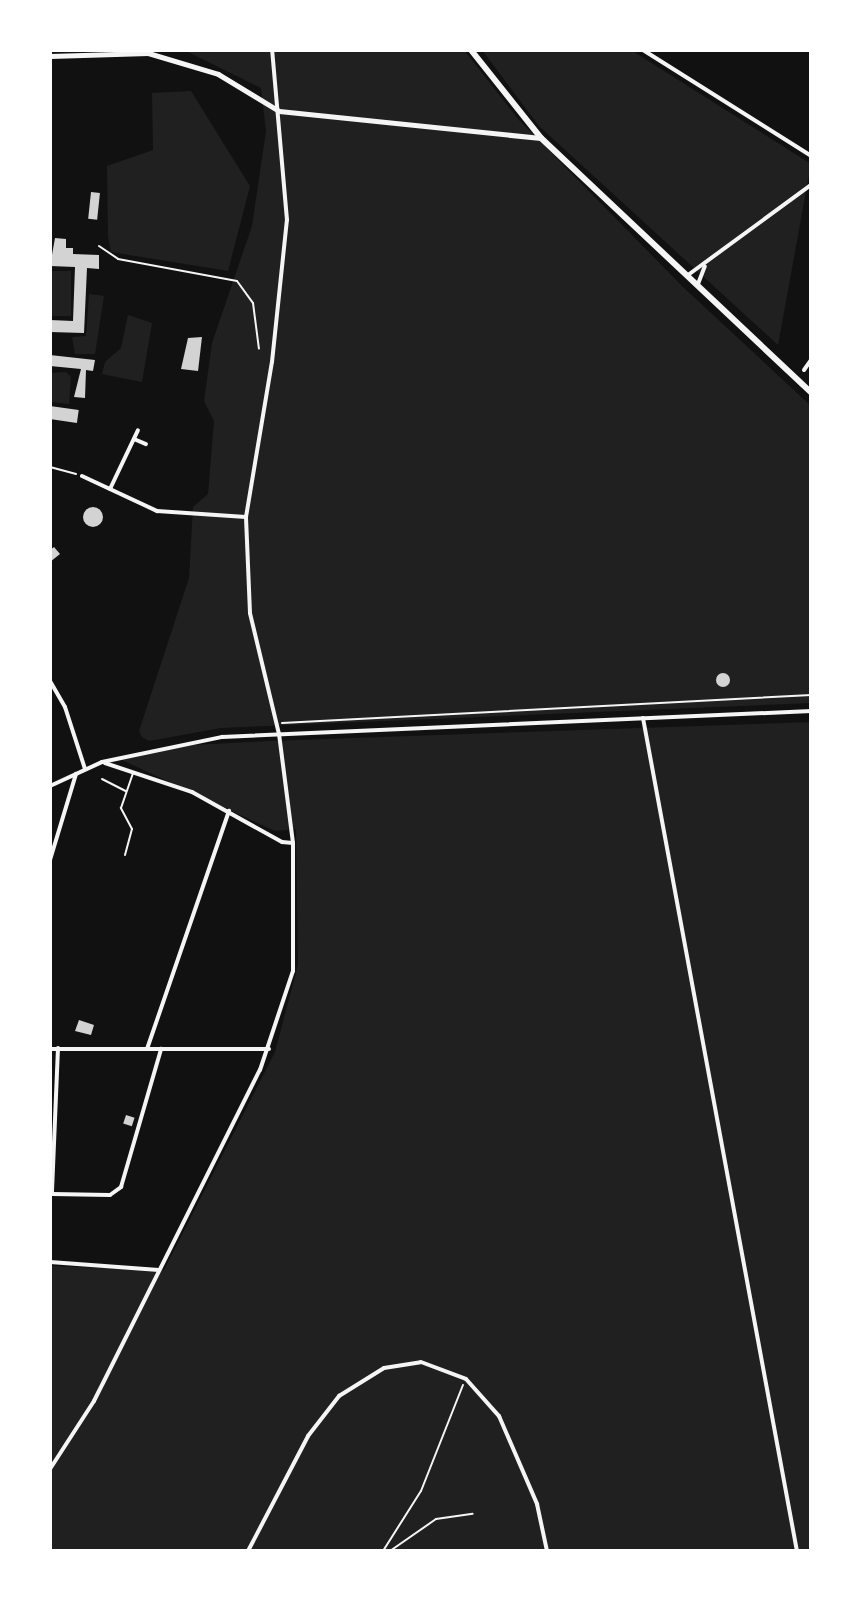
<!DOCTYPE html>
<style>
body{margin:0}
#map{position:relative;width:861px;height:1601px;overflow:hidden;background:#111;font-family:"PT Sans",sans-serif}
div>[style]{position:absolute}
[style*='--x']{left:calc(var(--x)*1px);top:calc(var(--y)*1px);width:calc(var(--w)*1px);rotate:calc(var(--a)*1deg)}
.green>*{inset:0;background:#202020;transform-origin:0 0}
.building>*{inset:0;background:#d3d3d3;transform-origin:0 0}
.round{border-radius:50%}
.path>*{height:2px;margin:-1px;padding:0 1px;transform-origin:1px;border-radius:1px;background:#f5f5f5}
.service>*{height:2px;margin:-1px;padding:0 1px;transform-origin:1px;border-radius:1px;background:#f5f5f5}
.minor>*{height:4px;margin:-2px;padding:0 2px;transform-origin:2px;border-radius:2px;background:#f5f5f5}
.secondary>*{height:5px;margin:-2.5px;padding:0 2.5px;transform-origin:2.5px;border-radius:2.5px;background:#f5f5f5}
.primary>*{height:6px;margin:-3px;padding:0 3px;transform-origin:3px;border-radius:3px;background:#f5f5f5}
span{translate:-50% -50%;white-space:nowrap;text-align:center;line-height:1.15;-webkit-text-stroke:7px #fff;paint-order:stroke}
.frame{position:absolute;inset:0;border:52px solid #fff;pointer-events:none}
</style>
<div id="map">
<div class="green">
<div style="clip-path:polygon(184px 50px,464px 50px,518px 119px,683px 287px,811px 406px,811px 703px,221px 728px,149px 741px,142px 737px,139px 731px,189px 578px,193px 507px,208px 494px,214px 421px,204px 401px,212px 343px,252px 226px,266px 131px,261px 88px)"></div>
<div style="clip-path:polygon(482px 50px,631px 50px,811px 164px,778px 345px,539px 126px)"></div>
<div style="clip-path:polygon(191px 91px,250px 186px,228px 271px,111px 252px,108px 237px,107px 166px,153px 150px,152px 93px)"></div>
<div style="left:50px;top:271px;width:21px;height:45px"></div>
<div style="clip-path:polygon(89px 294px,104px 296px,95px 354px,75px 354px,72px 337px,86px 336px)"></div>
<div style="clip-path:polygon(128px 315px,152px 323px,142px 382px,102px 374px,105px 362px,121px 348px)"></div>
<div style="clip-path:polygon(66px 372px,71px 377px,69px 404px,50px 402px,50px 373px)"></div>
<div style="clip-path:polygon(811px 722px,811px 1551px,50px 1551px,50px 1266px,164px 1270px,275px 1052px,298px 965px,296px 829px,275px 831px,122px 760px,192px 745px,269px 741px)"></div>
</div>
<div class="building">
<div style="left:91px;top:192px;width:9px;height:27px;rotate:6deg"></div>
<div style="clip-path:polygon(55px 238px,66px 239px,66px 248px,73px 248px,73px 254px,99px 255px,99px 269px,87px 268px,84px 333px,50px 332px,50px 320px,73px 321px,75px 267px,50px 266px)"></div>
<div style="clip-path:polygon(202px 337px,198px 371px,181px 369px,188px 338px)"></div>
<div style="clip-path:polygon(50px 355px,95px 360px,93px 371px,86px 370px,85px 398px,74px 397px,81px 369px,50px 366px)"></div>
<div style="left:50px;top:406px;width:29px;height:13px;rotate:8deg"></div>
<div class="round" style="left:83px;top:507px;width:20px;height:20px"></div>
<div style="clip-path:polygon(54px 547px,60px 554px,50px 562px,50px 550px)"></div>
<div class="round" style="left:716px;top:673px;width:14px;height:14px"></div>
<div style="clip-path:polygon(79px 1020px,94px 1025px,91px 1035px,75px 1031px)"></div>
<div style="left:126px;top:1115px;width:9px;height:9px;rotate:18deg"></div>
</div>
<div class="path">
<div style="--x:50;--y:467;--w:27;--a:15"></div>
<div style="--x:282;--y:723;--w:530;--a:-3.03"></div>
<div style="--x:383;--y:1551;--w:71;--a:-57.7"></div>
<div style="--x:421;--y:1491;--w:114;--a:-68.4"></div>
<div style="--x:390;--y:1551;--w:56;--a:-34.8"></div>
<div style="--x:436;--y:1519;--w:37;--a:-8"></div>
</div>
<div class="service">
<div style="--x:99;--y:246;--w:23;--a:34"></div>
<div style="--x:118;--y:259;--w:121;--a:10.5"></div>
<div style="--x:237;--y:281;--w:27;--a:54"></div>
<div style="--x:253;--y:303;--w:46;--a:82.6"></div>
<div style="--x:102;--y:779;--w:27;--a:27"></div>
<div style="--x:125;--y:855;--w:27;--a:-75"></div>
<div style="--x:132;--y:829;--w:24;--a:-118"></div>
<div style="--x:121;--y:808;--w:36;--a:-71"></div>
</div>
<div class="minor">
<div style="--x:643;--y:50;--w:199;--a:32.2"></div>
<div style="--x:688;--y:275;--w:152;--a:-36.2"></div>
<div style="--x:698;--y:284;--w:19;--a:-69"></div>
<div style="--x:804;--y:370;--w:12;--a:-55"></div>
<div style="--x:134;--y:439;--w:13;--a:23"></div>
<div style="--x:82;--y:476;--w:83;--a:25"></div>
<div style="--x:157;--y:511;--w:89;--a:3.9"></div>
<div style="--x:110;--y:489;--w:65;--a:-64.6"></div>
<div style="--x:50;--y:681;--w:30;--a:60"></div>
<div style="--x:65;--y:707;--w:65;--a:72.1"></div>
<div style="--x:643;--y:718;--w:847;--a:79.53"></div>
<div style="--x:105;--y:763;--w:92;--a:18.4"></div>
<div style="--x:192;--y:792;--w:103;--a:29.1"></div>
<div style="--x:282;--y:842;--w:11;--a:5"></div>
<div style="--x:50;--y:786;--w:57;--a:-24.8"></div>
<div style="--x:102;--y:762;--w:123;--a:-11.8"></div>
<div style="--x:222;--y:737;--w:590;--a:-2.53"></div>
<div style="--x:50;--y:860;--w:90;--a:-73.2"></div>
<div style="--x:58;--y:1048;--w:146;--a:92.4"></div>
<div style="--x:52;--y:1194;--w:58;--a:1"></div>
<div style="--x:110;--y:1195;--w:14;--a:-36"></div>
<div style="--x:121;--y:1187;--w:144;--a:-73.8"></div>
<div style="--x:50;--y:1049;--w:219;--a:0"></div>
<div style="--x:147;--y:1049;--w:252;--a:-71"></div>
<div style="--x:50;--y:1262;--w:109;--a:4.2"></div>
<div style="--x:50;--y:1469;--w:81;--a:-57.1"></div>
<div style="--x:94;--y:1401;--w:370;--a:-63.4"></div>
<div style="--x:260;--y:1070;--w:104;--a:-71.6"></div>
<div style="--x:293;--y:971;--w:128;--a:-90"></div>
<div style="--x:293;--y:843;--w:110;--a:-97.3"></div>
<div style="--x:279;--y:734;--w:124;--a:-103.5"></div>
<div style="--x:250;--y:613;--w:96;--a:-92.4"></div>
<div style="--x:246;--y:517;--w:157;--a:-80.5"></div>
<div style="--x:272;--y:362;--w:143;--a:-84"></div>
<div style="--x:287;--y:220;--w:171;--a:-95"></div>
<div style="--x:248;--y:1551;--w:130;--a:-62.4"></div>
<div style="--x:308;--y:1436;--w:51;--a:-52.2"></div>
<div style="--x:339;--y:1396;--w:53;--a:-31.9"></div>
<div style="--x:384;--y:1368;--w:37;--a:-9"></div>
<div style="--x:421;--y:1362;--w:48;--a:20.7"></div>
<div style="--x:466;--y:1379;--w:50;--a:48.3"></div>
<div style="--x:499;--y:1416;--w:96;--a:66.6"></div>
<div style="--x:537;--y:1504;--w:48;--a:78"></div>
</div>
<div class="secondary">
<div style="--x:50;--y:56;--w:98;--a:-1.8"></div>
<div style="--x:148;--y:53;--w:73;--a:16.7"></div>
<div style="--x:218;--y:74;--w:71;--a:31.2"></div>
<div style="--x:279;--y:111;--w:263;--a:5.9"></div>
</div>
<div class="primary">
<div style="--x:471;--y:50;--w:112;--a:51.5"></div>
<div style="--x:541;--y:138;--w:371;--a:43.3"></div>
</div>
<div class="frame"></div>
</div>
